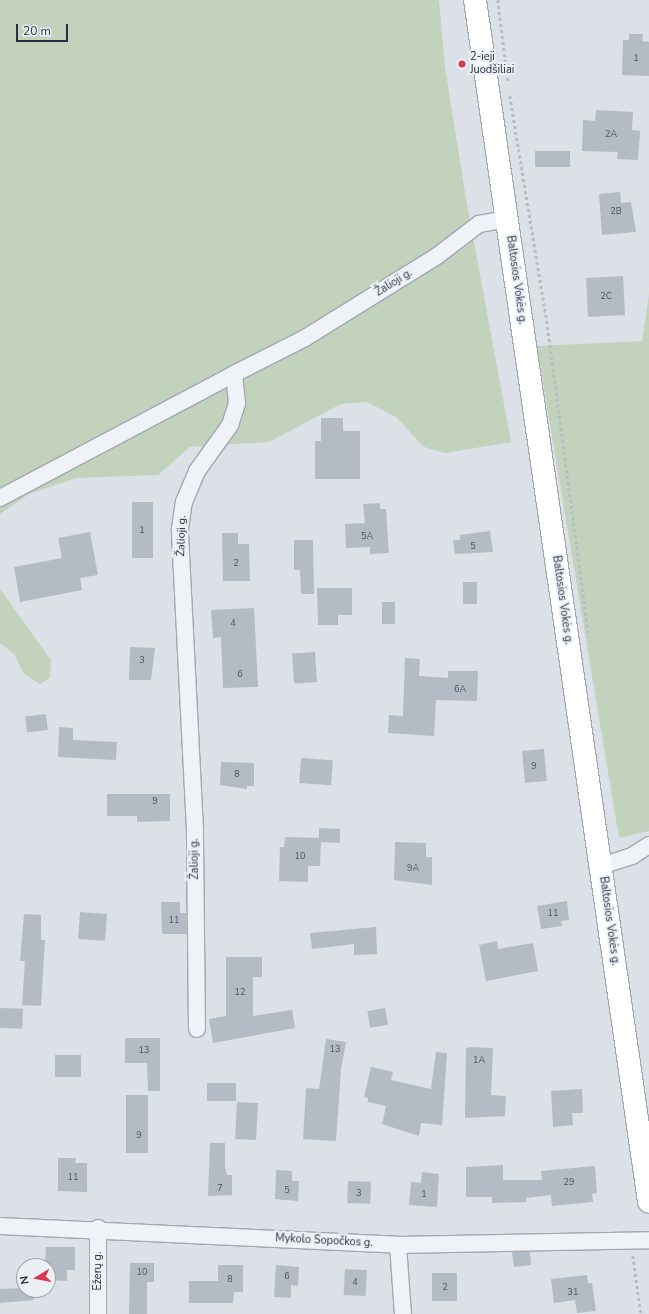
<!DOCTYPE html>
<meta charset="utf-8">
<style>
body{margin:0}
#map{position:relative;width:649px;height:1314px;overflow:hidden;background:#dce1e8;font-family:"Nunito Sans",sans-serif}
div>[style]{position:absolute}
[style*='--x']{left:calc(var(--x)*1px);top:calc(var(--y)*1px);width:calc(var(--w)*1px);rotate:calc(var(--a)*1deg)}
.green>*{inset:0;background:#c3d2bd}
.building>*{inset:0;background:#b3bbc5;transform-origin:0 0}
.path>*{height:2.5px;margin-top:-1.25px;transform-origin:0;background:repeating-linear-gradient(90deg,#b6bcc3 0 3px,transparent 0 6px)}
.roads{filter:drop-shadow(1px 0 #a1a8b2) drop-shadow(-1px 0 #a1a8b2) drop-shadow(0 1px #a1a8b2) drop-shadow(0 -1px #a1a8b2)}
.minor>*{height:16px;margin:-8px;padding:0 8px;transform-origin:8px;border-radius:8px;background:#eff2f6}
.primary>*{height:22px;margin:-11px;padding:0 11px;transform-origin:11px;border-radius:11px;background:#fff}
.dots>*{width:11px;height:11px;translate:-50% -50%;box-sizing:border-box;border:2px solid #ecf0f5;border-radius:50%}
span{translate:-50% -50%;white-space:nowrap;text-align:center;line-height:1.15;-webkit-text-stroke:4px #ecf0f5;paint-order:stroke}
.number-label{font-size:9px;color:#485360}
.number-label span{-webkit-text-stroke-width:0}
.poi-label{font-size:11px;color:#25303f}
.left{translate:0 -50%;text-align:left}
.street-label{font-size:11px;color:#25303f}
.north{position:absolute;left:16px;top:1258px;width:40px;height:40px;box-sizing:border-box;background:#ecf0f5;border:1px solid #9ca3ac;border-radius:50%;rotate:260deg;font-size:11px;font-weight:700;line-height:16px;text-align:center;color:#25303f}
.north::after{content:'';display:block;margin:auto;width:14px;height:18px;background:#d63856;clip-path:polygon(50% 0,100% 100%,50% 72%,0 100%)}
.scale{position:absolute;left:16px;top:24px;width:52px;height:18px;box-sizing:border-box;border:2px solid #25303f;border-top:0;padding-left:5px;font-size:12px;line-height:14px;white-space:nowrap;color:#25303f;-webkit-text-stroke:3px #ecf0f5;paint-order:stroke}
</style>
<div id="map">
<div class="green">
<div style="clip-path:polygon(0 0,439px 0,445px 67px,466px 199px,511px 442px,445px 453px,424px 447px,396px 417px,367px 402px,341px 404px,269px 442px,190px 447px,158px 475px,77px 478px,29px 494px,0 514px)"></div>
<div style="clip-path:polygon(649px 294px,649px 831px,619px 838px,537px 346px,642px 341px)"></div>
<div style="clip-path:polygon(0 589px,51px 660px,50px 678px,40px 684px,24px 674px,14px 654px,0 643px)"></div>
</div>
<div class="building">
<div style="clip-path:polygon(629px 34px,643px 34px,642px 41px,649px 42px,649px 76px,622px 75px,623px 40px,629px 40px)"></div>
<div style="clip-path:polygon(596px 110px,633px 112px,632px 130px,640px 131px,638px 160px,617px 159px,618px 152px,582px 151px,583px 120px,595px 121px)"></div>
<div style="left:535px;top:151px;width:35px;height:16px"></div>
<div style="clip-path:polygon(620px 192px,621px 203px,631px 202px,636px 232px,602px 235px,599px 194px)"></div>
<div style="left:623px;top:276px;width:39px;height:37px;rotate:87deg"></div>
<div style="clip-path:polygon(321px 418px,343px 418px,343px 431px,360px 431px,360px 479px,315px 479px,315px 441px,321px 441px)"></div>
<div style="left:132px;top:502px;width:21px;height:56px"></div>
<div style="clip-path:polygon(380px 503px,380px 509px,386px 509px,389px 553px,370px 554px,370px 547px,346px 548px,345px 524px,365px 523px,363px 504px)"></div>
<div style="clip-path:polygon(490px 531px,493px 552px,455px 554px,453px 540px,460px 540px,460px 535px)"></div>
<div style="clip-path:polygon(90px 532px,98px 575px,80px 578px,82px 590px,20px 602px,14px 567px,62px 558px,58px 538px)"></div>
<div style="clip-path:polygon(222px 533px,238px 533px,238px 544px,249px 544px,250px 581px,223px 581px)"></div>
<div style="clip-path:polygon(294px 540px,313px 540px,314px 594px,301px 594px,300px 570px,294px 570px)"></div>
<div style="left:463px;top:582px;width:14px;height:22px"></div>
<div style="clip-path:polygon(317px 588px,352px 588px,352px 615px,338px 615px,338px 625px,318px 625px)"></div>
<div style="left:382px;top:602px;width:13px;height:22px"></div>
<div style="clip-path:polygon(254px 608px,258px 687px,223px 688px,221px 637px,213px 638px,211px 610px)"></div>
<div style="clip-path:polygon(130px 647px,155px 648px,151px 680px,129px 680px)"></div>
<div style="left:315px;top:652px;width:30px;height:23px;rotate:86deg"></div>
<div style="clip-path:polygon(405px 658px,420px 659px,419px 676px,448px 678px,448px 671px,478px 671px,477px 701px,436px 700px,434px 736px,388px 733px,389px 715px,403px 716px)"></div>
<div style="left:46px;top:714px;width:16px;height:21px;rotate:83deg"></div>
<div style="clip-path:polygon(59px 727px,73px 728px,73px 740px,117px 742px,116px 760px,58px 757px)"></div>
<div style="left:544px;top:749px;width:32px;height:22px;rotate:85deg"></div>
<div style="left:301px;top:758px;width:32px;height:25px;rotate:4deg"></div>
<div style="clip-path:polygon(221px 762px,254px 763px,254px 786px,247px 786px,247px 789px,220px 785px)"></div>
<div style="clip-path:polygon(107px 794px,170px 794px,170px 821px,137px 822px,137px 816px,107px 816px)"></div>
<div style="clip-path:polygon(319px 828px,340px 829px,340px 843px,321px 842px,320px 866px,308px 866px,308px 882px,279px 881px,280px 847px,284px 847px,285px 837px,319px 838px)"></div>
<div style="clip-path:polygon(395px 842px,426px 843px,426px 857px,432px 857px,432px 885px,394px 880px)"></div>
<div style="clip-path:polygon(567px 901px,569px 920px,561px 921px,562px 926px,541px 929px,537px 906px)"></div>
<div style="clip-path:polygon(161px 902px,180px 902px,180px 913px,186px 913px,187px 934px,162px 934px)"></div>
<div style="left:80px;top:912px;width:27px;height:27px;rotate:4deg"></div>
<div style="clip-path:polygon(24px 914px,41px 915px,41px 940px,45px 940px,41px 1006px,22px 1005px,25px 961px,20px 961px)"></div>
<div style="clip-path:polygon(376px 927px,377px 954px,354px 955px,354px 944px,312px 949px,310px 933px)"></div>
<div style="clip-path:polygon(497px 941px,498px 949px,533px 943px,538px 971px,486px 981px,479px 945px)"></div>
<div style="clip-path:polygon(226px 957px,262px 957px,262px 977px,253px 977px,253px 1016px,292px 1010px,295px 1028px,213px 1043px,209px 1019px,226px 1016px)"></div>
<div style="left:0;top:1008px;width:23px;height:20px;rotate:2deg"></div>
<div style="left:385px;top:1008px;width:17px;height:18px;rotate:80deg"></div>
<div style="clip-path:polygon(125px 1038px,160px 1038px,160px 1091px,148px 1091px,147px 1063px,125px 1063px)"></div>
<div style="clip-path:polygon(326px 1039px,346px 1042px,341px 1069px,336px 1141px,303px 1139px,306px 1088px,319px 1089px)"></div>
<div style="clip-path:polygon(471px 1047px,493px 1048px,491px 1095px,506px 1096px,505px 1116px,465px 1118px,466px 1048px)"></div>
<div style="clip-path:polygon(436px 1052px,447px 1053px,442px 1125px,421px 1123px,419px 1136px,382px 1124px,386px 1106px,368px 1102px,368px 1098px,364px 1097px,371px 1067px,393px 1072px,391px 1080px,431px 1089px)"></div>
<div style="left:81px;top:1055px;width:22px;height:26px;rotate:90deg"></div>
<div style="left:236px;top:1083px;width:18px;height:29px;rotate:90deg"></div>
<div style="clip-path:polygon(582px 1089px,583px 1113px,572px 1113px,573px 1125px,553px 1127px,551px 1091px)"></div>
<div style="left:126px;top:1095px;width:22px;height:58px"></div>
<div style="left:237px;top:1102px;width:21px;height:37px;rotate:3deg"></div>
<div style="clip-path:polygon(210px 1143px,225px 1143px,225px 1167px,227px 1175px,232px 1175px,232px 1195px,208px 1196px)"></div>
<div style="clip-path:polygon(58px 1158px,76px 1158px,75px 1163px,87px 1163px,87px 1192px,58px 1191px)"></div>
<div style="clip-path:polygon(503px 1165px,503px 1180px,542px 1180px,541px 1171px,595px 1166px,597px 1193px,592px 1194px,593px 1202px,552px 1206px,551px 1195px,526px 1198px,526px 1202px,492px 1203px,492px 1197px,466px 1197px,466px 1167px)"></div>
<div style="clip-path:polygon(276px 1170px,292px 1171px,292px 1181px,299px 1181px,298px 1201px,275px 1199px)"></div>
<div style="clip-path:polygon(422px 1172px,439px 1174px,437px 1207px,409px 1205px,411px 1182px,421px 1183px)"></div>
<div style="left:348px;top:1181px;width:23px;height:22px;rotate:2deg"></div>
<div style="clip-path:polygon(46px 1247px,75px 1247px,75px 1270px,67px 1270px,67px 1281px,48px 1280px,48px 1266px,35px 1266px,35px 1263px,45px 1263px)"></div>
<div style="clip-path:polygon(512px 1252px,530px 1252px,531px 1265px,514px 1267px)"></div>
<div style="clip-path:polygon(130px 1263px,154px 1263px,154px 1282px,147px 1282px,147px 1314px,129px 1314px)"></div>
<div style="clip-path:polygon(218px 1265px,243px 1265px,243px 1292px,234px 1292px,233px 1303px,189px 1303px,189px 1281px,218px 1281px)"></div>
<div style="clip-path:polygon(276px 1265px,299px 1267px,298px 1286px,291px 1285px,291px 1298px,274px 1297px)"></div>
<div style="left:345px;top:1269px;width:22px;height:26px;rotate:3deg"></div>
<div style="left:432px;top:1273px;width:25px;height:28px"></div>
<div style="clip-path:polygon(587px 1275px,588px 1283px,592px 1283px,596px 1311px,577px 1313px,575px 1300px,554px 1303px,551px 1279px)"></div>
<div style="clip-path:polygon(24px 1288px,33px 1290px,34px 1300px,0 1303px,0 1289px)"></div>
</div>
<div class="path">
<div style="--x:498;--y:0;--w:82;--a:83"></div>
<div style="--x:510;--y:96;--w:222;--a:80.7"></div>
<div style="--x:546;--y:315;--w:324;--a:82.4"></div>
<div style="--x:633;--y:1256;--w:59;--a:82.1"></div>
</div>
<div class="roads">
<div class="minor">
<div style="--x:0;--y:498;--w:265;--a:-27.9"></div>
<div style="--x:601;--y:866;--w:33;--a:-18"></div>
<div style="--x:632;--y:856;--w:20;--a:-33"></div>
<div style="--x:197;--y:1029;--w:199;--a:-90.6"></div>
<div style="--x:195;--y:830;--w:301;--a:-92.9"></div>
<div style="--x:180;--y:529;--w:27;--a:-82"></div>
<div style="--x:184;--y:502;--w:34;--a:-67"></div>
<div style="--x:197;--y:471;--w:57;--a:-54.3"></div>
<div style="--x:230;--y:425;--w:23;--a:-72"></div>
<div style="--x:237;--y:403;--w:29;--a:-96"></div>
<div style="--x:234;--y:374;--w:80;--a:-26.9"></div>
<div style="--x:305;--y:338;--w:155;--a:-31.8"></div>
<div style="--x:437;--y:256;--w:53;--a:-37.3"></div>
<div style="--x:479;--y:224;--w:28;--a:-10"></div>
<div style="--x:0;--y:1226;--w:398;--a:2.7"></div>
<div style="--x:398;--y:1245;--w:251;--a:-1.1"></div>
<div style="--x:98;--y:1228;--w:86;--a:90"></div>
<div style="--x:398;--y:1245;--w:69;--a:85.9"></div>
</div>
<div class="primary">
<div style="--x:475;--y:0;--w:1214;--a:81.76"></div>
</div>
</div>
<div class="dots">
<div style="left:462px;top:64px;background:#d63856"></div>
</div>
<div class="number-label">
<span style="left:636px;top:58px">1</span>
<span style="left:611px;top:134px">2A</span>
<span style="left:616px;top:211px">2B</span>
<span style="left:606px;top:296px">2C</span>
<span style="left:142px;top:530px">1</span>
<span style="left:367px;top:536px">5A</span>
<span style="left:473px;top:546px">5</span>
<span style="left:236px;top:563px">2</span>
<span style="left:233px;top:623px">4</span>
<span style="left:142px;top:660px">3</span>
<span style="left:240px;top:674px">6</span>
<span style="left:460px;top:689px">6A</span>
<span style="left:534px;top:766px">9</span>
<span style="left:237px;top:774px">8</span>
<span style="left:155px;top:801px">9</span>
<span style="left:300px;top:856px">10</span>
<span style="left:413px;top:868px">9A</span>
<span style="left:553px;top:913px">11</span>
<span style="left:174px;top:920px">11</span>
<span style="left:240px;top:992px">12</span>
<span style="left:335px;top:1049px">13</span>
<span style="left:144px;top:1050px">13</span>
<span style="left:479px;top:1060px">1A</span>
<span style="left:139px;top:1135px">9</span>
<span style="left:73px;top:1177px">11</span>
<span style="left:569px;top:1182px">29</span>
<span style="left:220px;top:1188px">7</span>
<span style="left:287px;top:1190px">5</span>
<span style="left:359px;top:1193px">3</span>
<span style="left:424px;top:1194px">1</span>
<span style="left:142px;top:1272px">10</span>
<span style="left:287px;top:1276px">6</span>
<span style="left:230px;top:1279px">8</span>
<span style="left:355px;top:1282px">4</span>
<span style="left:445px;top:1287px">2</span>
<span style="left:573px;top:1292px">31</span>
</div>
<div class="poi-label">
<span class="left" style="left:470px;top:64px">2-ieji<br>Juodšiliai</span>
</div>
<div class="street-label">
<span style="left:516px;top:280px;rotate:82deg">Baltosios Vokės g.</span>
<span style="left:394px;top:283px;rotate:-32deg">Žalioji g.</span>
<span style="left:182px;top:536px;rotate:-88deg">Žalioji g.</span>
<span style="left:562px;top:600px;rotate:82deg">Baltosios Vokės g.</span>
<span style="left:195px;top:859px;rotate:-91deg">Žalioji g.</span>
<span style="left:609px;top:921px;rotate:82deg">Baltosios Vokės g.</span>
<span style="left:324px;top:1241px;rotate:3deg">Mykolo Sopočkos g.</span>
<span style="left:98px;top:1271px;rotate:-90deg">Ežerų g.</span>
</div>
<div class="north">N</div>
<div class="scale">20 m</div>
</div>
